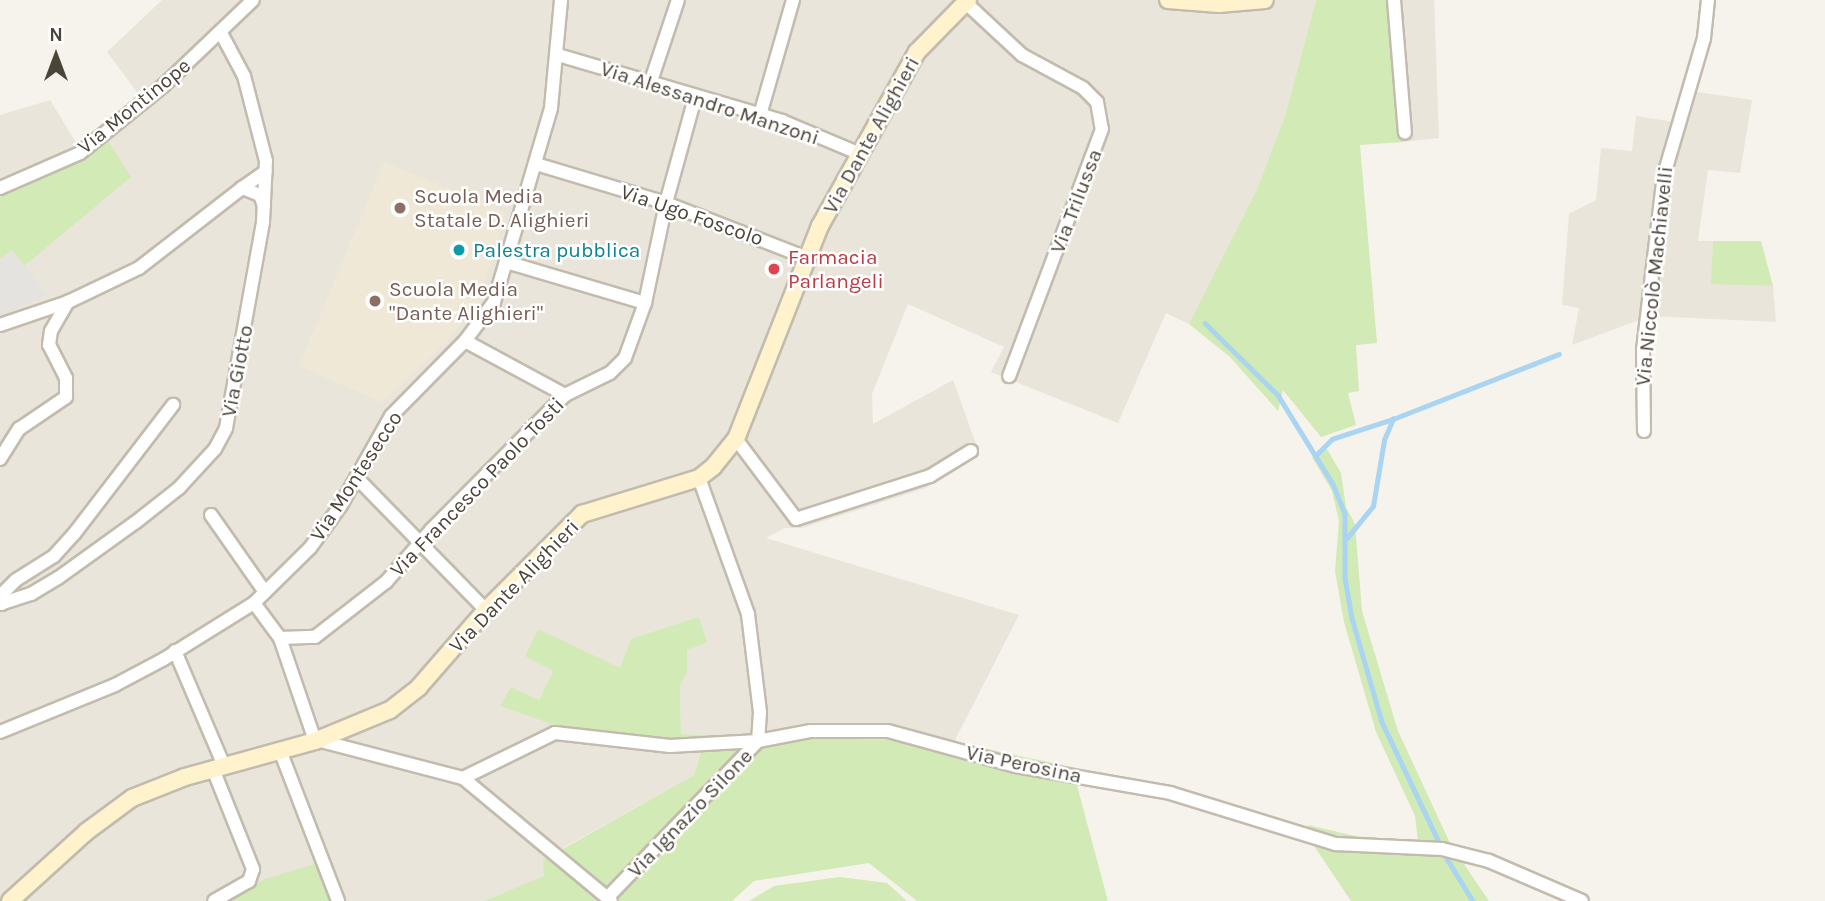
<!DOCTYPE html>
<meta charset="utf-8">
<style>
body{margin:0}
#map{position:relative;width:1825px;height:901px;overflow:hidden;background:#f6f3ec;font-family:Karla,sans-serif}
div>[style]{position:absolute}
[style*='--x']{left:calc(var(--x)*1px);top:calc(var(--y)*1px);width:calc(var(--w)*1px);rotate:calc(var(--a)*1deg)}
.residential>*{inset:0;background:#eae5da}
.education>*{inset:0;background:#efe8d6}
.green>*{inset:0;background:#d2eab5}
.parking>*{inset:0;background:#e5e3e0}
.stream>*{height:4.5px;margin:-2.25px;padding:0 2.25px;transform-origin:2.25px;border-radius:2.25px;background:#a9d4f2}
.roads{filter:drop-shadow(2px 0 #c2bbae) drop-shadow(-2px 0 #c2bbae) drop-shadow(0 2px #c2bbae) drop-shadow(0 -2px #c2bbae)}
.street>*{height:12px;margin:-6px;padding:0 6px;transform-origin:6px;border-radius:6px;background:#fff}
.secondary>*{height:16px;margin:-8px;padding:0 8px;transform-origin:8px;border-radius:8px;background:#fff3cd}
.dots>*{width:19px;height:19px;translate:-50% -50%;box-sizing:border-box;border:4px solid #fff;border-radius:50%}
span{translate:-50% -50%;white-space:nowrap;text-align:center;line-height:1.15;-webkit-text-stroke:5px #fff;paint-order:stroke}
.street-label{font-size:21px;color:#4b4439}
.education-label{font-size:21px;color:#785e54}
.left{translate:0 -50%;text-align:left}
.culture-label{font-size:21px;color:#0d838f}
.health-label{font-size:21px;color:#be3a42}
.north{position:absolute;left:21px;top:21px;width:70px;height:70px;-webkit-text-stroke:5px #fff;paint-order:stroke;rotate:0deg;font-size:19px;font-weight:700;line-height:28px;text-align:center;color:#4b4439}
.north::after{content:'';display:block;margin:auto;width:24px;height:32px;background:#4b4439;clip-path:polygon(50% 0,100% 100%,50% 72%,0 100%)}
</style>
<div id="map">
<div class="residential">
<div style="clip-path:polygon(162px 0,1316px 0,1285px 116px,1257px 189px,1189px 324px,1166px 313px,1118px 423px,991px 372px,1004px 347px,908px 304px,872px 394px,873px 424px,953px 380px,980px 455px,926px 488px,802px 528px,785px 528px,766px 538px,1019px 615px,954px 742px,681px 734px,680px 686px,687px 672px,687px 650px,620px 668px,553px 671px,539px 700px,511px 687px,501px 706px,703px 745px,694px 775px,561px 849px,545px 876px,484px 901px,331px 901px,317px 863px,225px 901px,0 901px,0 115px,50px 100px,77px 144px,139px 95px,107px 52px)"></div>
<div style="clip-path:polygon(1389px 0,1434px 0,1439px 138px,1403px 142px)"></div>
<div style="clip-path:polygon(1684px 90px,1752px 100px,1740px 173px,1708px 170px,1698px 241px,1713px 241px,1712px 283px,1773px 286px,1776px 322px,1650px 316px,1572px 345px,1579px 308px,1562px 305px,1569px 214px,1596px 200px,1601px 148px,1632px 151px,1636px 116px,1674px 122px)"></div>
</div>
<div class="education">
<div style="clip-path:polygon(384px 162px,506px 212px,479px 300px,446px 343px,382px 402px,299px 366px)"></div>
</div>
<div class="green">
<div style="clip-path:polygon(1316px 0,1389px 0,1403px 142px,1360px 145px,1377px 343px,1356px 345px,1359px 391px,1348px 393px,1356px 425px,1321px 437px,1283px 390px,1278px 411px,1230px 357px,1189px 324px,1257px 189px,1285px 116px)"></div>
<div style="clip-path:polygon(107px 139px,131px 177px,24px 266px,12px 251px,0 259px,0 196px,80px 162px)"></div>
<div style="clip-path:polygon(1713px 241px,1761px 241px,1773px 286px,1711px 284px)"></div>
<div style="clip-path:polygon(1327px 449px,1341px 473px,1346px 507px,1355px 524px,1362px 611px,1398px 731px,1456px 856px,1481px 864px,1464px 864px,1489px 901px,1351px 901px,1310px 840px,1308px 825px,1355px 836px,1418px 841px,1415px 816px,1376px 732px,1344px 622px,1335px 571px,1339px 521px,1332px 491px,1312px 457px)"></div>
<div style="clip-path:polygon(699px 617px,707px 642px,687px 650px,687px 672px,680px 686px,681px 734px,954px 742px,1072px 767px,1108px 901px,917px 901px,869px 863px,754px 881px,732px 901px,484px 901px,544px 876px,543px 860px,694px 775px,703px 746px,589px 737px,500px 706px,511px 687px,539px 700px,553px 671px,525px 656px,538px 629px,620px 668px,631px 639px)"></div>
<div style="clip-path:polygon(318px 863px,331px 901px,225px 901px,265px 879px)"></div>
<div style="clip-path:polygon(840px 877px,887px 883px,907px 901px,749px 901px,774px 886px)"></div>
</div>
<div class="parking">
<div style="clip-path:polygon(12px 250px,48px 295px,0 316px,0 259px)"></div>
</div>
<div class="stream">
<div style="--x:1205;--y:323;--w:103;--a:44.6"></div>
<div style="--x:1278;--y:395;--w:105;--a:58.3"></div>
<div style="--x:1333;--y:484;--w:32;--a:68"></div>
<div style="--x:1345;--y:514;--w:64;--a:90"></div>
<div style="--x:1345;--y:578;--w:41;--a:80.1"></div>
<div style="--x:1352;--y:618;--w:108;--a:73.9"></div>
<div style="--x:1382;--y:722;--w:131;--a:64.6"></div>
<div style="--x:1317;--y:454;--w:21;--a:-45"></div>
<div style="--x:1332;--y:439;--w:64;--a:-18.2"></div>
<div style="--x:1347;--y:538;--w:41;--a:-50.9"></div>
<div style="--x:1373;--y:506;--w:67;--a:-80.5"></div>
<div style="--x:1384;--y:440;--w:23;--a:-67"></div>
<div style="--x:1393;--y:419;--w:178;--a:-21.4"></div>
<div style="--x:1446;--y:857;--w:52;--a:58.5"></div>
</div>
<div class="roads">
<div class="street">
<div style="--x:1394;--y:0;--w:133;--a:85.3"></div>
<div style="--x:965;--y:2;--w:78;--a:42.9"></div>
<div style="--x:1022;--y:55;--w:69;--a:28.4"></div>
<div style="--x:1083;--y:88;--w:20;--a:45"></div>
<div style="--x:1097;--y:102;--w:27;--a:80"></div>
<div style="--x:1102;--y:129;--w:264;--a:110.6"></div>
<div style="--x:558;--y:55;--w:234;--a:16.4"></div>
<div style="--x:782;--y:121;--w:85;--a:22.9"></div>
<div style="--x:651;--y:81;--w:85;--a:-71.6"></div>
<div style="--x:760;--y:115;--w:120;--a:-74"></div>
<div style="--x:536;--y:164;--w:136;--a:16.7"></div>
<div style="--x:666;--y:203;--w:151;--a:21.3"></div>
<div style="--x:0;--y:188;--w:87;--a:-23.6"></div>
<div style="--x:80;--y:153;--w:107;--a:-38.9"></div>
<div style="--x:163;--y:86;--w:124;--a:-43.7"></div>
<div style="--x:242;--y:188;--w:29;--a:-35"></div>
<div style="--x:506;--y:262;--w:145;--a:16.4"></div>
<div style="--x:0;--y:325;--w:72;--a:-18.7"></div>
<div style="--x:68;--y:302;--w:79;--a:-25.6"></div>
<div style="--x:139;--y:268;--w:130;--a:-37.8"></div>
<div style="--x:242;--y:188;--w:19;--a:21"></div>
<div style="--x:260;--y:195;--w:12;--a:70"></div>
<div style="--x:465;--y:341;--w:114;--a:28.4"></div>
<div style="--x:1644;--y:431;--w:81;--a:-90.7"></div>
<div style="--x:1643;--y:350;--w:176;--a:-83.2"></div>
<div style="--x:1664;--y:175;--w:143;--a:-73.7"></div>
<div style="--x:1704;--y:38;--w:38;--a:-84"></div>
<div style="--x:736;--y:439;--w:100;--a:53.1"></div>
<div style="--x:796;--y:519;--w:141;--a:-17.8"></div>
<div style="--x:930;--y:476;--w:48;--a:-31.4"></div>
<div style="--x:0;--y:459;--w:36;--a:-58"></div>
<div style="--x:19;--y:429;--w:57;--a:-34.2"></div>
<div style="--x:66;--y:397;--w:19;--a:-90"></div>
<div style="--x:66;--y:378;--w:37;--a:-117"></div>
<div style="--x:49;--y:345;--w:14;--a:-82"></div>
<div style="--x:51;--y:331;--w:34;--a:-60"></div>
<div style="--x:357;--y:478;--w:185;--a:45.7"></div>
<div style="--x:211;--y:515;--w:94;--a:55"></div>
<div style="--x:254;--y:603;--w:44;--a:53.4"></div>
<div style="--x:280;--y:638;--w:109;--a:71.2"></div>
<div style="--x:0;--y:604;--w:33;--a:-18"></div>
<div style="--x:31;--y:594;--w:31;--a:-31"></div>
<div style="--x:58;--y:578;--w:96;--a:-35.7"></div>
<div style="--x:136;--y:522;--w:55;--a:-38.3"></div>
<div style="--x:179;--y:488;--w:53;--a:-47.3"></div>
<div style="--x:215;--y:449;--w:24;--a:-62"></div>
<div style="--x:226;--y:428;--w:209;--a:-79.8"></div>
<div style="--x:263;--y:222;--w:61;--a:-87.2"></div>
<div style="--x:266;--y:161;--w:88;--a:-104.5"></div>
<div style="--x:244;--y:76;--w:49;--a:-118.1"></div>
<div style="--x:2;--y:604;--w:11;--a:-85"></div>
<div style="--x:3;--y:593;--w:18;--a:-45"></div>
<div style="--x:16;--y:580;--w:45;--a:-32.3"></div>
<div style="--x:54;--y:556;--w:30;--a:-48"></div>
<div style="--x:74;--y:534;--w:163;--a:-52.5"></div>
<div style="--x:280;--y:638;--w:35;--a:-2"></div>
<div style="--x:315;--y:637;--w:90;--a:-37.8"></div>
<div style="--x:386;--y:582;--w:69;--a:-49.1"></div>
<div style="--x:431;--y:530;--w:190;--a:-45.2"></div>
<div style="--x:565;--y:395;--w:50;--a:-26.1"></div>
<div style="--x:610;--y:373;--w:21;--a:-45"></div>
<div style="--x:625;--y:358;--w:59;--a:-70"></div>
<div style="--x:645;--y:303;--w:102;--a:-78.1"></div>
<div style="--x:666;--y:203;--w:109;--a:-74.6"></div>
<div style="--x:175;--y:651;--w:125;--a:66.9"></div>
<div style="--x:0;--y:732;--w:124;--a:-22.2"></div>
<div style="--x:115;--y:685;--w:55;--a:-28"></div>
<div style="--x:164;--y:659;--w:106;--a:-31.9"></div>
<div style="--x:254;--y:603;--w:78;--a:-44.5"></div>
<div style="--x:310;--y:548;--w:53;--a:-54.2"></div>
<div style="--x:341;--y:505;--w:102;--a:-60.7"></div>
<div style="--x:391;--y:416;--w:105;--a:-45.4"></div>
<div style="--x:465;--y:341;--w:49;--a:-53.4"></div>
<div style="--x:494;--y:302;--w:202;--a:-73.6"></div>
<div style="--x:551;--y:108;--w:108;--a:-84.7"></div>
<div style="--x:317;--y:740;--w:151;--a:14.6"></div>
<div style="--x:463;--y:778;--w:192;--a:39.7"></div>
<div style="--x:281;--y:753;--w:159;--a:68.9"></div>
<div style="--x:213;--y:769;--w:108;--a:68.2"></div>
<div style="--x:253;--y:869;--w:13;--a:108"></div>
<div style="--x:249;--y:881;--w:40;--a:150.3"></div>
<div style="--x:463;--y:778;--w:102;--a:-26.1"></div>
<div style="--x:555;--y:733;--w:116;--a:6.4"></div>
<div style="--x:670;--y:746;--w:88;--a:-3.3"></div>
<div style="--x:758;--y:741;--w:54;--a:-10.7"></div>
<div style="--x:811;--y:731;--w:77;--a:0"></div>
<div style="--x:888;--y:731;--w:133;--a:15.3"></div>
<div style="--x:1016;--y:766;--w:156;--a:9.9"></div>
<div style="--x:1170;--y:793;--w:174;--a:17.1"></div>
<div style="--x:1336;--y:844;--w:106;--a:2.7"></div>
<div style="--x:1442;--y:849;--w:49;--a:14.3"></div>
<div style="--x:1489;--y:861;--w:101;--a:23.3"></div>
<div style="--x:607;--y:898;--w:218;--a:-46.1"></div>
<div style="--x:758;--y:741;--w:29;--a:-86"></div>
<div style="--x:760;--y:712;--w:99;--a:-97"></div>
<div style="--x:748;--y:614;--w:145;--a:-109.8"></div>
</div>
<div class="secondary">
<div style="--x:1168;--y:0;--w:51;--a:4.5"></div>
<div style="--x:1219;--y:4;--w:46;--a:-5"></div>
<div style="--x:10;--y:901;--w:103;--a:-42.2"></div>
<div style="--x:86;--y:832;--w:57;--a:-36.5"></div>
<div style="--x:132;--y:798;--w:57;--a:-21.6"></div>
<div style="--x:185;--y:777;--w:135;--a:-15.5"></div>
<div style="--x:315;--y:741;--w:81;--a:-22.5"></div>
<div style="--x:390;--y:710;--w:37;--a:-38"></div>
<div style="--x:419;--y:687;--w:102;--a:-49"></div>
<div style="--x:486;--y:610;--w:136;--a:-45"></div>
<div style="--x:582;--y:514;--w:122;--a:-17.1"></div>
<div style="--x:699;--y:478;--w:18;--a:-38"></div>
<div style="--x:713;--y:467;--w:36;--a:-51"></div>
<div style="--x:736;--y:439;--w:229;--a:-68.5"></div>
<div style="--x:820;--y:226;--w:199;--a:-60.9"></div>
<div style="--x:917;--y:52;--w:73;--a:-45.6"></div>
</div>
</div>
<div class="dots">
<div style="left:400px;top:208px;background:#8d6e63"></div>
<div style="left:459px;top:250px;background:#0f9aa8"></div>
<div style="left:774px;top:269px;background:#e0444e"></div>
<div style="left:375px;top:301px;background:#8d6e63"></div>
</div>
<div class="street-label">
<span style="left:710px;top:103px;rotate:18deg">Via Alessandro Manzoni</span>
<span style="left:134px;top:106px;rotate:-39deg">Via Montinope</span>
<span style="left:871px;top:135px;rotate:-61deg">Via Dante Alighieri</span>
<span style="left:1076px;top:201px;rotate:-69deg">Via Trilussa</span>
<span style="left:692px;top:215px;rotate:19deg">Via Ugo Foscolo</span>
<span style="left:1654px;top:276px;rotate:-84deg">Via Niccolò Machiavelli</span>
<span style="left:237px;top:371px;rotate:-79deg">Via Giotto</span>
<span style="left:356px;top:476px;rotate:-57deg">Via Montesecco</span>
<span style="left:477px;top:487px;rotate:-46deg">Via Francesco Paolo Tosti</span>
<span style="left:514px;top:586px;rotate:-46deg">Via Dante Alighieri</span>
<span style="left:1024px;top:764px;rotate:12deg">Via Perosina</span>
<span style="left:690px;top:813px;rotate:-46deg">Via Ignazio Silone</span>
</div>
<div class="education-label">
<span class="left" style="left:414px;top:208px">Scuola Media<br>Statale D. Alighieri</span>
<span class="left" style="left:389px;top:301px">Scuola Media<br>"Dante Alighieri"</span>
</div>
<div class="culture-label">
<span class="left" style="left:473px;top:250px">Palestra pubblica</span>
</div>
<div class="health-label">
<span class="left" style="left:788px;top:269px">Farmacia<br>Parlangeli</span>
</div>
<div class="north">N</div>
</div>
